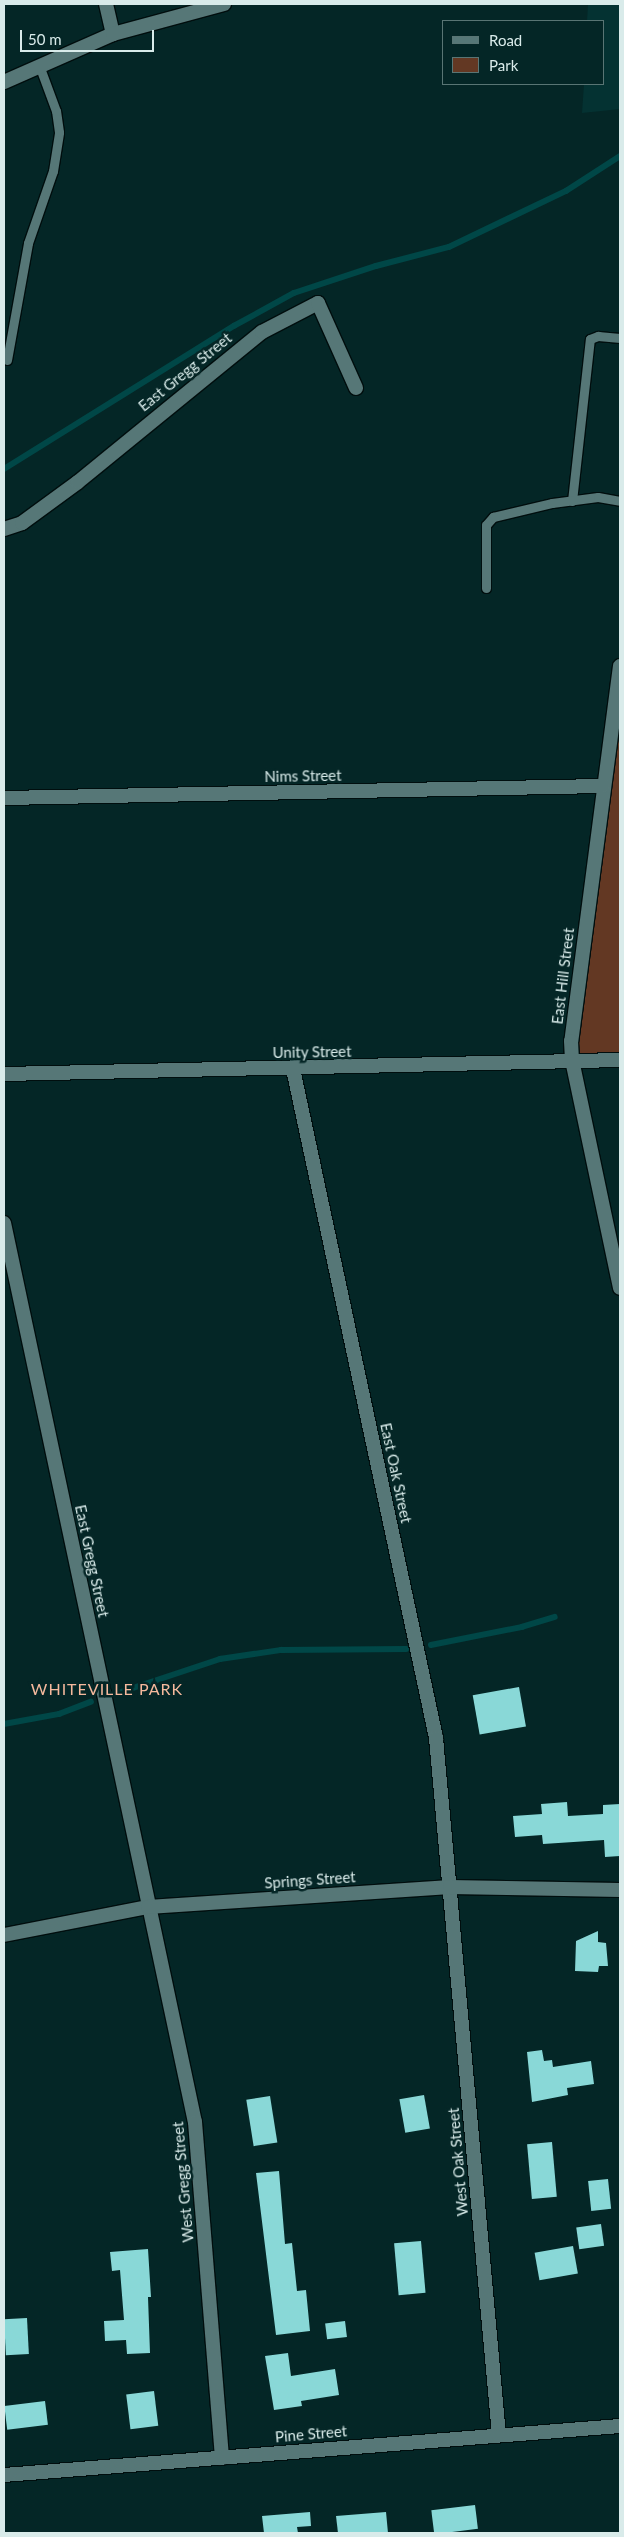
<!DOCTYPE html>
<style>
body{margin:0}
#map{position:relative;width:624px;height:2537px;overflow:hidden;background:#042626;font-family:Lato,sans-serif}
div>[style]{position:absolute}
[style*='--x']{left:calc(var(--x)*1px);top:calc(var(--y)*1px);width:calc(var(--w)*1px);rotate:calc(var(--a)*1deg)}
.built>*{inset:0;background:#043232}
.green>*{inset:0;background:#633823}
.stream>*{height:5.5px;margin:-2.75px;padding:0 2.75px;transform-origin:2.75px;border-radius:2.75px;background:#004747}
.building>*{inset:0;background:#89d8d7;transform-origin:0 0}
.roads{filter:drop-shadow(1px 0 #000e0e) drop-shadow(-1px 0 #000e0e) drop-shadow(0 1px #000e0e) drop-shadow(0 -1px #000e0e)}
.service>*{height:9px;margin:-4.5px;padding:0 4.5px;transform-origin:4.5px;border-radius:4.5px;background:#567777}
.minor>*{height:14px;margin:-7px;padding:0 7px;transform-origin:7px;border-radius:7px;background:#567777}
.tertiary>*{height:14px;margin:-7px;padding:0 7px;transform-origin:7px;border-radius:7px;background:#567777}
span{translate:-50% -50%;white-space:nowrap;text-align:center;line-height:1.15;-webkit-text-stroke:5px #042626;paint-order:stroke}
.street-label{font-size:15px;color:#d9ebea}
.neighbourhood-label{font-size:16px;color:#f5b99d;letter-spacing:1px}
.frame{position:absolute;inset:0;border:5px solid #d9ebea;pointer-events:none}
.legend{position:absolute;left:442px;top:20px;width:162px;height:65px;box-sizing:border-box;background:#042626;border:1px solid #597574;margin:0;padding:6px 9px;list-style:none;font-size:15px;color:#d9ebea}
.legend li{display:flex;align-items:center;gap:10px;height:25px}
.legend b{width:25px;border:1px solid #597574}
.scale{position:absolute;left:20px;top:30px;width:134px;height:22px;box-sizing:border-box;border:2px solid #d9ebea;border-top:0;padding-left:6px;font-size:15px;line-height:18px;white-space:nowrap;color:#d9ebea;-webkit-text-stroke:4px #042626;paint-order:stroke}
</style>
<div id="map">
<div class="built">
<div style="clip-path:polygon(588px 4px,620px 4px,620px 109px,582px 113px,584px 84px,603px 84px,603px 21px,587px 21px)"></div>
</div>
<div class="green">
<div style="clip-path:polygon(620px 691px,620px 1058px,575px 1057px)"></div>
</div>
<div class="stream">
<div style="--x:4;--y:469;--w:271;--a:-31.9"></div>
<div style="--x:234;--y:326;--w:68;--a:-28.8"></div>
<div style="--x:294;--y:293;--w:86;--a:-18.2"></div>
<div style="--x:376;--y:266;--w:75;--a:-14.6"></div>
<div style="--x:449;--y:247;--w:130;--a:-25.6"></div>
<div style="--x:566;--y:191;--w:64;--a:-32.9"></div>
<div style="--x:431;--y:1645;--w:93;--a:-11.2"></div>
<div style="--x:522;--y:1627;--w:34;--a:-17"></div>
<div style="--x:118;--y:1693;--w:108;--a:-18.4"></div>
<div style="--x:220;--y:1659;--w:62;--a:-8.4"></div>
<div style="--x:281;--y:1650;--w:125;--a:-0.5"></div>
<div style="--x:4;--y:1724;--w:56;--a:-10.3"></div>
<div style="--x:59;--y:1714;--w:34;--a:-21"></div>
</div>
<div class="building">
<div style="left:519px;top:1687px;width:40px;height:47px;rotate:80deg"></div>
<div style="clip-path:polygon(567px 1802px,568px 1816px,603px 1814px,603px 1805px,620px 1804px,620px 1856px,605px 1857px,604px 1840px,543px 1844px,542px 1835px,515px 1837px,513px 1816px,542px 1814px,541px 1804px)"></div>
<div style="clip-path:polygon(598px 1931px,598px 1942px,606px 1943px,608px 1966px,599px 1966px,598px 1972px,575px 1971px,576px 1941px)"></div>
<div style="clip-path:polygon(542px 2050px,544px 2061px,552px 2060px,553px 2067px,591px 2061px,594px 2084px,567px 2088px,568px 2095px,532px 2102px,527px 2052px)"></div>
<div style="left:424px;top:2095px;width:34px;height:25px;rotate:80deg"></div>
<div style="left:270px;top:2096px;width:47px;height:24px;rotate:81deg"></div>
<div style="left:552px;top:2142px;width:55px;height:25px;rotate:85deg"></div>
<div style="clip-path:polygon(279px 2171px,285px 2244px,292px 2243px,297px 2291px,306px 2290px,310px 2331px,276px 2335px,256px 2173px)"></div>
<div style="left:608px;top:2179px;width:30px;height:20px;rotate:84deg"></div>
<div style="left:601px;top:2224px;width:22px;height:25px;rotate:82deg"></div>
<div style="left:421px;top:2241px;width:52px;height:27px;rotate:85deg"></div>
<div style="left:573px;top:2246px;width:28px;height:39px;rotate:80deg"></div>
<div style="clip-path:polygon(148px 2249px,151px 2297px,148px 2297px,150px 2353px,127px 2354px,126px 2340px,105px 2341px,104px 2321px,124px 2320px,120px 2270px,112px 2271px,110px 2252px)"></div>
<div style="left:27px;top:2318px;width:36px;height:23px;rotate:87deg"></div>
<div style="left:345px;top:2321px;width:16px;height:20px;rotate:83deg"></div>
<div style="clip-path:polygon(288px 2353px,291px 2376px,335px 2369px,339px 2395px,301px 2401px,302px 2406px,274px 2410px,265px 2356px)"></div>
<div style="left:154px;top:2391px;width:35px;height:28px;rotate:83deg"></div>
<div style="left:45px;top:2401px;width:24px;height:41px;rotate:83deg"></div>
<div style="left:475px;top:2505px;width:24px;height:44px;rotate:83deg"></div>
<div style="clip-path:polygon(310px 2512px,311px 2526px,297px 2527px,298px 2533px,264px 2533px,262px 2516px)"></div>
<div style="clip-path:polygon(386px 2512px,388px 2533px,338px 2533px,336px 2516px)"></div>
</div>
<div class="roads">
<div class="service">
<div style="--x:7;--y:360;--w:119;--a:-79.8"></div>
<div style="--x:28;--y:243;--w:76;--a:-70.9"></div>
<div style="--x:53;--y:171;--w:39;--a:-81"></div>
<div style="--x:59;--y:132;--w:21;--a:-98"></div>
<div style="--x:56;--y:111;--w:49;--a:-110.3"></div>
<div style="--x:572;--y:501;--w:163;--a:-83.7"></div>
<div style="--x:590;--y:339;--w:9;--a:-21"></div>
<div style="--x:598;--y:336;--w:22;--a:5"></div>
<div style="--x:486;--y:588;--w:63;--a:-90"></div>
<div style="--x:486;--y:525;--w:11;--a:-49"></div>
<div style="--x:493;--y:517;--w:61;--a:-13.3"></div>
<div style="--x:552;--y:503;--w:46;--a:-7.4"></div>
<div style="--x:598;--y:497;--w:22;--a:10"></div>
</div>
<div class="minor">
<div style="--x:106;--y:4;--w:31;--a:77"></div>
<div style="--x:4;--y:529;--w:19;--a:-18"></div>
<div style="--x:22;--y:523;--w:69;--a:-36.2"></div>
<div style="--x:78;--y:482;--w:237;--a:-39.2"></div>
<div style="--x:262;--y:332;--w:63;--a:-27.4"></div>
<div style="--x:318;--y:303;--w:93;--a:65.9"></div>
<div style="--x:620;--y:666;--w:378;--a:97.4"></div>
<div style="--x:571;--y:1041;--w:19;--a:87"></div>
<div style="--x:572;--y:1060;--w:233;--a:78.1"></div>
<div style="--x:4;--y:798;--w:599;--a:-1.15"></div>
<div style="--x:293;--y:1069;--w:684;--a:77.93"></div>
<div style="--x:436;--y:1738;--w:700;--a:84.84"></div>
<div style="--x:4;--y:1074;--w:616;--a:-1.3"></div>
<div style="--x:4;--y:1223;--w:919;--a:78.01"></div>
<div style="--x:195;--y:2122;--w:337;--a:85.4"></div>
<div style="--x:4;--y:1935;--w:147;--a:-11"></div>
<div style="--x:148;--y:1907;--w:303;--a:-3.8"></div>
<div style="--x:450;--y:1887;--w:170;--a:1"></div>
<div style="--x:4;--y:2475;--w:618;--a:-4.55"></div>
</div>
<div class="tertiary">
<div style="--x:4;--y:82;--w:119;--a:-23.8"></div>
<div style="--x:113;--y:34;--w:115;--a:-15.1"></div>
</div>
</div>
<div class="street-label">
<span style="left:185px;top:372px;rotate:-39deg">East Gregg Street</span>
<span style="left:303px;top:776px;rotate:-1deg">Nims Street</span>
<span style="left:563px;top:976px;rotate:-83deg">East Hill Street</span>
<span style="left:312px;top:1052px;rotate:-1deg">Unity Street</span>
<span style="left:396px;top:1473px;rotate:78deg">East Oak Street</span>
<span style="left:92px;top:1561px;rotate:78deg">East Gregg Street</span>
<span style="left:310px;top:1880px;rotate:-4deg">Springs Street</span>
<span style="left:458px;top:2162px;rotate:-95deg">West Oak Street</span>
<span style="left:183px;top:2182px;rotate:-95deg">West Gregg Street</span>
<span style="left:311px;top:2434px;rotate:-5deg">Pine Street</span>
</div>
<div class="neighbourhood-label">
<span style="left:107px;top:1689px">WHITEVILLE PARK</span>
</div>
<div class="frame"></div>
<ul class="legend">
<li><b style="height:6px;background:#567777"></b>Road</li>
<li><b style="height:14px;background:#633823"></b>Park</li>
</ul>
<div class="scale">50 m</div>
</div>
